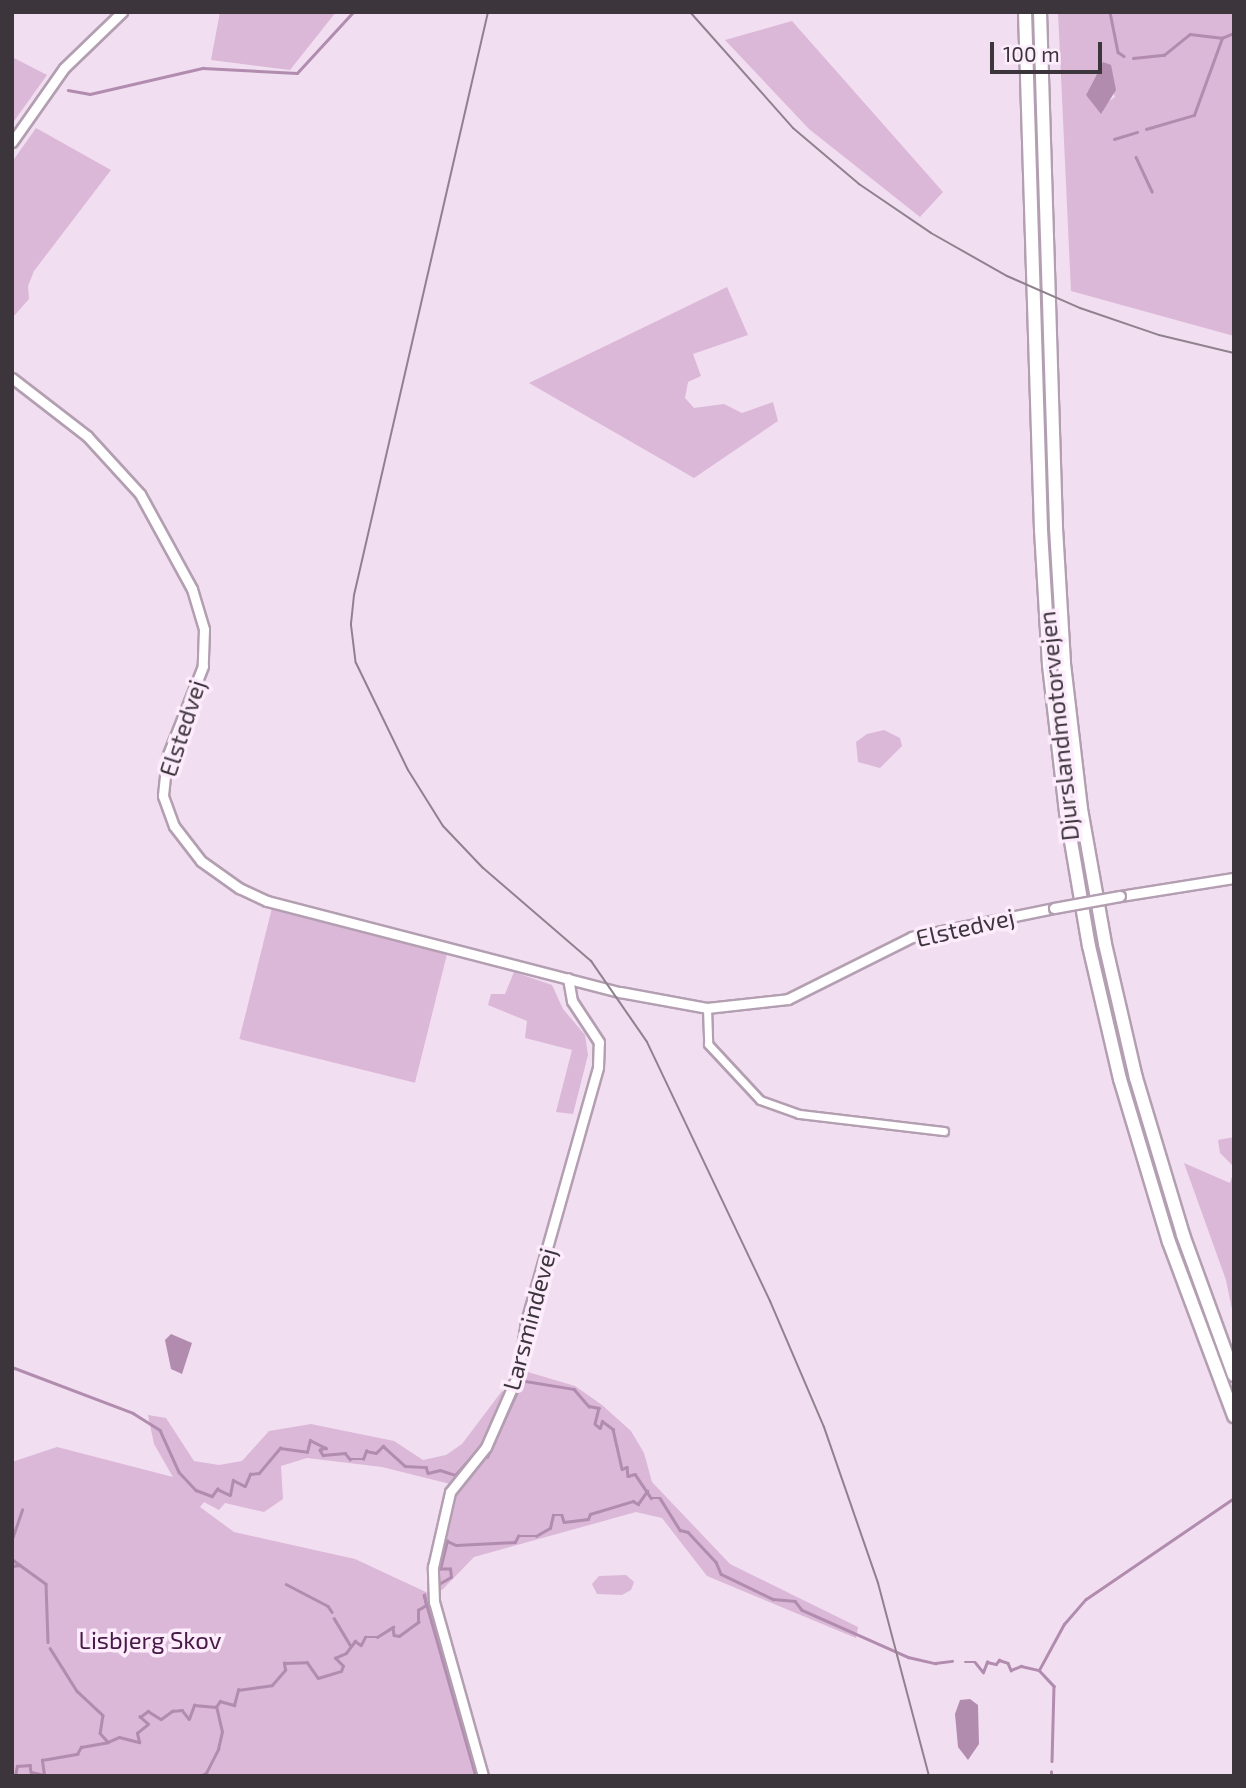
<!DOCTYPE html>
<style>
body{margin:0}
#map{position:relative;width:1246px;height:1788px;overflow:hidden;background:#f2def1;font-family:"Exo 2",sans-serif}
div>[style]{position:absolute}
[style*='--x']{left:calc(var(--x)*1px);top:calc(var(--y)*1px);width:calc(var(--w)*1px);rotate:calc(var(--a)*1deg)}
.green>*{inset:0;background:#dbb7d8;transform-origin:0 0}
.water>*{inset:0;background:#b18caf}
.stream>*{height:2.5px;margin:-1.25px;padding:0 1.25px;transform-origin:1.25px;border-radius:1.25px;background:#b18caf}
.roads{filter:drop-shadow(2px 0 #b39fb1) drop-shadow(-2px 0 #b39fb1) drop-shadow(0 2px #b39fb1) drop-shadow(0 -2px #b39fb1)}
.minor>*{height:7px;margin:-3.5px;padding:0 3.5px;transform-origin:3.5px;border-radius:3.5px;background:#fff}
.tertiary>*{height:9px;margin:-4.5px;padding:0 4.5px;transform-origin:4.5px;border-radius:4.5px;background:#fff}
.motorway>*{height:12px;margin:-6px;padding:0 6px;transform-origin:6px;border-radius:6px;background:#fff}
.tram>*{height:2px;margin:-1px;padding:0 1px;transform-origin:1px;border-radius:1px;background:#8f828e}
.bridges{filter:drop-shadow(2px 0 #b39fb1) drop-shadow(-2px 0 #b39fb1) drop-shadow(0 2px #b39fb1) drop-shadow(0 -2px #b39fb1)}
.tertiary-bridge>*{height:9px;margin:-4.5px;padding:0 4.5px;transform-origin:4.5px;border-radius:4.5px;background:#fff}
span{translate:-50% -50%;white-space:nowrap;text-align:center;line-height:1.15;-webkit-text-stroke:7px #fdecfc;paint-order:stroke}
.street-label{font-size:24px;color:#3d353c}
.park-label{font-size:24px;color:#471946}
.frame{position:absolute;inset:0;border:14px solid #3d353c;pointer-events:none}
.scale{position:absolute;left:990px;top:42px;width:112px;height:32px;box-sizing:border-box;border:4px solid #3d353c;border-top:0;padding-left:9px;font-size:21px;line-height:24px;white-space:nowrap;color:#3d353c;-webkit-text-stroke:5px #fdecfc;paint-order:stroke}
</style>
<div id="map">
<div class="green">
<div style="clip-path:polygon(220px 12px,336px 12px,290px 70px,211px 60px)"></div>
<div style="clip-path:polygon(evenodd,1058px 12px,1234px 12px,1234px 336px,1071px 291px,1058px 12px,1101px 65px,1115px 97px,1103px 105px,1103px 112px,1086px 95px,1101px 65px)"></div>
<div style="clip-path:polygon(792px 21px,943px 192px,920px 217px,809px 129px,725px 40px)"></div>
<div style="clip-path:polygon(12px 57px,47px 75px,12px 124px)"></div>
<div style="clip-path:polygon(36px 128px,111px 170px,34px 271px,28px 286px,29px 299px,14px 316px,12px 162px)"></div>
<div style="clip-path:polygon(727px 287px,748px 335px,693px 354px,701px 376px,688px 382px,685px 398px,694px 408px,724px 404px,742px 413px,773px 402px,778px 421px,694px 478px,529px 383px)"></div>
<div style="clip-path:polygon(884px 730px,900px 738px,902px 746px,880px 768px,858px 762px,856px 742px,867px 734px)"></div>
<div style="left:272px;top:908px;width:181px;height:135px;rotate:14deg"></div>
<div style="clip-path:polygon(514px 972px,552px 985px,563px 1009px,585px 1035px,588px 1055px,573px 1114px,556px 1112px,572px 1050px,525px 1038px,527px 1021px,488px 1005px,491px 994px,505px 994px)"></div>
<div style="clip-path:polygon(1234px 1137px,1234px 1167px,1220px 1153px,1218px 1140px)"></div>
<div style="clip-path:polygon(1184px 1163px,1230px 1183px,1234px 1170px,1234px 1319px,1226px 1280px)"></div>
<div style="clip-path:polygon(521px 1370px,575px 1386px,602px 1405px,631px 1431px,644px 1453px,652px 1482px,730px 1564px,858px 1627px,856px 1638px,707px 1576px,662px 1518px,636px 1512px,474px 1557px,442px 1590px,435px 1589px,453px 1494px,484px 1458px)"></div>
<div style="clip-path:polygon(502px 1391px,507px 1394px,490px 1431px,473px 1459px,450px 1484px,382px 1467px,307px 1458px,281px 1466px,283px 1499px,264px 1512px,225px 1503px,219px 1510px,204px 1502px,200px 1507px,234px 1532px,355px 1559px,428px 1593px,479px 1776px,12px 1776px,12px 1462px,57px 1447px,173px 1477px,154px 1444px,148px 1415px,166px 1418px,194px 1461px,219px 1465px,242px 1461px,269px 1431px,311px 1424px,394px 1441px,423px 1460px,446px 1455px,462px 1444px)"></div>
<div style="clip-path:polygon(626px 1575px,634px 1582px,631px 1590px,622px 1595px,597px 1594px,592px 1584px,599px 1576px)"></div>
</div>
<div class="water">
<div style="clip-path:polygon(1103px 62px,1111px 65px,1116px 90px,1101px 114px,1086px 95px)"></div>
<div style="clip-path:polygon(171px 1334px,192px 1343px,182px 1374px,171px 1369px,165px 1340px)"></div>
<div style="clip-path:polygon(970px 1699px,978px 1705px,979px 1744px,968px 1760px,958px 1747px,955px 1714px,960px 1700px)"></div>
</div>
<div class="stream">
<div style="--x:1110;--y:12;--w:41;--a:78.7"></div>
<div style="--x:1118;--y:52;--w:7;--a:34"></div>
<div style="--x:1133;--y:58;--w:31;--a:-6"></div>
<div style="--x:1164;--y:55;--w:33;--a:-39"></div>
<div style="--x:1190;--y:34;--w:31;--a:7"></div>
<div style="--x:68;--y:90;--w:22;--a:10"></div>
<div style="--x:90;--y:94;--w:116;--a:-13"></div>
<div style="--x:203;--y:68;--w:94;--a:3"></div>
<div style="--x:297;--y:73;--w:83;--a:-47.4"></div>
<div style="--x:1146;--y:129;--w:50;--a:-16.3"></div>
<div style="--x:1194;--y:115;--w:82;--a:-70"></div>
<div style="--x:1222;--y:38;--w:13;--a:-23"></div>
<div style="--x:1114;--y:139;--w:24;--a:-17"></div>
<div style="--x:1136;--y:157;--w:38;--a:65"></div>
<div style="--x:12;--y:1367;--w:129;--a:20.8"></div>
<div style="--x:133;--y:1413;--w:32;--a:32"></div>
<div style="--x:160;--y:1430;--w:46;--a:65.7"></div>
<div style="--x:179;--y:1472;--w:25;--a:47"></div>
<div style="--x:196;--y:1490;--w:17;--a:21"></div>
<div style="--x:212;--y:1496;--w:9;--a:-54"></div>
<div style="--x:217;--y:1489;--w:14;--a:25"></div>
<div style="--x:230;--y:1495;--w:15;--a:-79"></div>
<div style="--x:233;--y:1480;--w:13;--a:27"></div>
<div style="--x:245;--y:1486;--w:13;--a:-67"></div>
<div style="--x:250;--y:1474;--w:9;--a:-6"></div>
<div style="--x:259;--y:1473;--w:33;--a:-50"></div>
<div style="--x:280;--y:1448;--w:27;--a:8"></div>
<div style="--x:307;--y:1452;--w:12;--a:-76"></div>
<div style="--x:310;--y:1440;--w:18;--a:27"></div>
<div style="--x:326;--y:1448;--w:6;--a:162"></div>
<div style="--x:320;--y:1450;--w:6;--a:59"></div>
<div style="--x:323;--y:1455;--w:22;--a:-5"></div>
<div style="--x:345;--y:1453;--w:8;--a:50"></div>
<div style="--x:350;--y:1459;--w:13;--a:0"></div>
<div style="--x:363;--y:1459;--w:9;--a:-69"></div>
<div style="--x:366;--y:1451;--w:10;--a:11"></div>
<div style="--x:376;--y:1453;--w:10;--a:-45"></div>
<div style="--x:383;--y:1446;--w:30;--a:42"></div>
<div style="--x:405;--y:1466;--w:21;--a:3"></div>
<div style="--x:426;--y:1467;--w:6;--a:72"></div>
<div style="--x:428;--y:1473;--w:12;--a:-14"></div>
<div style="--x:440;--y:1470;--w:16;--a:18"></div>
<div style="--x:455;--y:1475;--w:25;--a:-48"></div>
<div style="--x:519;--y:1380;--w:56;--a:9.3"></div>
<div style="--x:574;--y:1389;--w:23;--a:49"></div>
<div style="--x:589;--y:1406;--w:10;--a:11"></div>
<div style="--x:599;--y:1408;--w:16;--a:104"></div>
<div style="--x:595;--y:1424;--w:6;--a:39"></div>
<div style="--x:600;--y:1428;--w:7;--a:-74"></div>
<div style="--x:602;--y:1421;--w:14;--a:36"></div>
<div style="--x:613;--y:1429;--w:41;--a:77.3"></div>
<div style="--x:622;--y:1469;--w:5;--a:-22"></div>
<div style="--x:627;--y:1467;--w:9;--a:84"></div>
<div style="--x:628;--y:1476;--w:7;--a:-16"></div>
<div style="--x:635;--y:1474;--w:29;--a:56"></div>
<div style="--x:651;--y:1498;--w:9;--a:0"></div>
<div style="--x:660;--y:1498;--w:38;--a:58"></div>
<div style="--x:680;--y:1530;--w:8;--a:14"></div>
<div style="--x:688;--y:1532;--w:41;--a:47"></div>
<div style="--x:716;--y:1562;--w:13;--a:67"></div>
<div style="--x:721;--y:1574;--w:58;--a:25.7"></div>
<div style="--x:773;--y:1599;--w:22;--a:5"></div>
<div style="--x:795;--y:1601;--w:11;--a:52"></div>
<div style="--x:802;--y:1610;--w:116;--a:23.9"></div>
<div style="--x:908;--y:1657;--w:28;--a:13"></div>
<div style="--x:935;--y:1663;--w:17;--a:-7"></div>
<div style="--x:487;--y:1457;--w:84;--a:-65.3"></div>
<div style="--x:12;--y:1539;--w:31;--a:-71"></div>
<div style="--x:12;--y:1559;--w:10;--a:37"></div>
<div style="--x:12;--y:1566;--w:8;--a:-7"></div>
<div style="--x:20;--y:1565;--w:32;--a:36"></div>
<div style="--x:46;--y:1584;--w:58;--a:88"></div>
<div style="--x:286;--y:1584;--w:47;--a:27.6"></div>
<div style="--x:328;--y:1606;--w:7;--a:56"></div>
<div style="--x:437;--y:1585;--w:16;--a:-30"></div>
<div style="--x:451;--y:1577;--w:8;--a:-97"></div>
<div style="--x:450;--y:1569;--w:10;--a:180"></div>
<div style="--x:440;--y:1569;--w:29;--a:-76"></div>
<div style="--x:447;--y:1541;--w:10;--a:24"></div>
<div style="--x:456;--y:1545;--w:59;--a:-2.9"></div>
<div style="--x:515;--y:1542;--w:7;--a:-63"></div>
<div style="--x:518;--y:1536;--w:18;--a:0"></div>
<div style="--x:536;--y:1536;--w:16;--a:-30"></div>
<div style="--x:550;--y:1528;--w:13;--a:-77"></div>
<div style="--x:553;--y:1515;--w:9;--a:0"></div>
<div style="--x:562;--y:1515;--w:7;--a:74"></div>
<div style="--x:564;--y:1522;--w:24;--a:-7"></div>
<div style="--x:588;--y:1519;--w:5;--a:-68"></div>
<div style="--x:590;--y:1514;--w:45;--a:-16.8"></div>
<div style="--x:633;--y:1501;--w:6;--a:31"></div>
<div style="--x:638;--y:1504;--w:16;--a:-55"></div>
<div style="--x:424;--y:1595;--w:188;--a:74"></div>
<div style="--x:334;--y:1618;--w:31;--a:59"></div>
<div style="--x:50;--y:1648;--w:51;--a:57.9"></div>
<div style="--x:77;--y:1691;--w:35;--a:43"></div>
<div style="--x:103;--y:1715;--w:18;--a:99"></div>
<div style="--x:100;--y:1733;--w:12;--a:48"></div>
<div style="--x:108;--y:1742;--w:12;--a:-24"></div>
<div style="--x:119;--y:1737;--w:21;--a:14"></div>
<div style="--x:139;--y:1742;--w:9;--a:-103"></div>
<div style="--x:137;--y:1733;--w:14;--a:-39"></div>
<div style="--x:148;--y:1724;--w:11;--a:-139"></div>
<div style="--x:140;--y:1717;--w:10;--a:-37"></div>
<div style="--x:148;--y:1711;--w:15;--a:32"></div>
<div style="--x:161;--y:1719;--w:14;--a:-36"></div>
<div style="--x:172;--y:1711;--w:10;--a:-6"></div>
<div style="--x:182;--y:1710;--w:11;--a:52"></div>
<div style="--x:189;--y:1719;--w:15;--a:-70"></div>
<div style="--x:194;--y:1705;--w:22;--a:5"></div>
<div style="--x:216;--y:1707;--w:7;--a:-56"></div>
<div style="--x:220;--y:1701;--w:15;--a:16"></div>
<div style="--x:234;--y:1705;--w:16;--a:-75"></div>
<div style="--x:238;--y:1690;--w:34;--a:-8"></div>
<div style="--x:272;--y:1685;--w:20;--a:-49"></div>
<div style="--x:285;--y:1670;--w:7;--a:-98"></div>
<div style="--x:284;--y:1663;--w:23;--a:-2"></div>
<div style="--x:307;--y:1662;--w:19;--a:55"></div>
<div style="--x:318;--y:1678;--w:24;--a:-17"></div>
<div style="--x:341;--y:1671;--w:5;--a:-68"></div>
<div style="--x:343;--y:1666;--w:11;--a:-135"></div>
<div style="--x:335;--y:1658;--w:12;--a:-24"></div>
<div style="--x:346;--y:1653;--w:15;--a:-53"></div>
<div style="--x:355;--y:1641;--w:7;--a:34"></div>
<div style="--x:361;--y:1645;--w:9;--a:-63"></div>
<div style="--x:365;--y:1637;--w:12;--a:0"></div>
<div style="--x:377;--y:1637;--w:19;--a:-32"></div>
<div style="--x:393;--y:1627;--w:8;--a:83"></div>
<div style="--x:394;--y:1635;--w:5;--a:11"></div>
<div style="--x:399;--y:1636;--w:24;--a:-36"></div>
<div style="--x:418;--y:1622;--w:12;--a:-90"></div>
<div style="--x:418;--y:1610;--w:9;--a:-32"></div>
<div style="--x:426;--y:1605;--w:10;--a:-101"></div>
<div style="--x:965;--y:1662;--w:10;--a:0"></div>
<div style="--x:975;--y:1662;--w:13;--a:51"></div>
<div style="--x:983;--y:1672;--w:11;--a:-68"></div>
<div style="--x:987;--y:1662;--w:9;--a:13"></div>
<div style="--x:996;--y:1664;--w:5;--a:-53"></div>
<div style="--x:999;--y:1660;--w:9;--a:18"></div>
<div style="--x:1008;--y:1663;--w:8;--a:67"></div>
<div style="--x:1011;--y:1670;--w:11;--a:-22"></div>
<div style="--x:1021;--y:1666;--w:18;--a:13"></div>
<div style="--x:1039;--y:1670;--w:52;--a:-61.5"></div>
<div style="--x:1064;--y:1624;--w:33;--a:-49"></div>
<div style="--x:1086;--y:1599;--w:179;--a:-34.3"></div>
<div style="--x:1039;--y:1670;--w:22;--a:47"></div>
<div style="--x:1054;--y:1686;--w:75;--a:91.5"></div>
<div style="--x:15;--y:1776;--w:10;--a:-79"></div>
<div style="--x:17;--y:1766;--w:13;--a:-4"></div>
<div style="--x:30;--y:1765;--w:7;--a:82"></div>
<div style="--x:31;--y:1772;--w:13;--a:13"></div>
<div style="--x:44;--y:1775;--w:15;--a:-98"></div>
<div style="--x:42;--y:1760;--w:36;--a:-10"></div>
<div style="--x:77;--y:1754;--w:8;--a:-60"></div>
<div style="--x:81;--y:1747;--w:27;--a:-10"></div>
<div style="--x:200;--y:1776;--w:7;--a:-27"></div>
<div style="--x:206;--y:1773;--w:27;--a:-63"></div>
<div style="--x:218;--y:1749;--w:17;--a:-77"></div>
<div style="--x:222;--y:1732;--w:26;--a:-103"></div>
<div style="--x:1051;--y:1776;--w:4;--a:-90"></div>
</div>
<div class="roads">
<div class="minor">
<div style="--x:707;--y:1008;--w:36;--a:88"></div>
<div style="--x:708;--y:1044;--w:76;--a:47.1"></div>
<div style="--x:760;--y:1100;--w:41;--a:19.7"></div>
<div style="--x:799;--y:1114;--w:146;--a:6.7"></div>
</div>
<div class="tertiary">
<div style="--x:12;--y:142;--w:90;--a:-54.9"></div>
<div style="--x:64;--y:68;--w:81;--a:-44"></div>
<div style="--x:12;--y:378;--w:95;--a:37.7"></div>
<div style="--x:87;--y:436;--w:79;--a:47.6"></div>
<div style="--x:140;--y:494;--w:108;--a:61.3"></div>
<div style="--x:192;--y:589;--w:42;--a:73.3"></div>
<div style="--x:204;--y:629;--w:37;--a:92"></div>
<div style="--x:203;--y:666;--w:98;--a:111.6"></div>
<div style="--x:167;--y:757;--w:39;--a:96"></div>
<div style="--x:163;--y:796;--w:32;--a:70"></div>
<div style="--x:174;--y:826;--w:44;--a:52.4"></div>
<div style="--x:201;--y:861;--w:47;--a:35.4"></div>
<div style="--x:239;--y:888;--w:31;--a:25"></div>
<div style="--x:267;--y:901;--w:365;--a:14.5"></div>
<div style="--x:620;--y:992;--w:88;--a:10.4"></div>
<div style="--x:707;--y:1008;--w:81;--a:-6.3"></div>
<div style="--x:788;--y:999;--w:139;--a:-26.6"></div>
<div style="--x:912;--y:937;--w:145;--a:-11.5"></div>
<div style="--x:1120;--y:896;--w:115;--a:-9"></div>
<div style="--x:483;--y:1776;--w:181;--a:-105.7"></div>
<div style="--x:434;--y:1602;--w:35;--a:-92"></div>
<div style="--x:433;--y:1567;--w:77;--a:-77.2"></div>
<div style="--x:450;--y:1492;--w:58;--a:-51.3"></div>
<div style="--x:486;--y:1447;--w:80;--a:-66.3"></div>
<div style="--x:518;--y:1374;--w:53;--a:-81.3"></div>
<div style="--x:526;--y:1322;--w:265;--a:-74.2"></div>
<div style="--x:598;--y:1067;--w:25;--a:-88"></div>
<div style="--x:599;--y:1042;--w:49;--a:-123.4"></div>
<div style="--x:572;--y:1001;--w:23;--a:-100"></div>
</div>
<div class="motorway">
<div style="--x:1025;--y:12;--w:518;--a:88.23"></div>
<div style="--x:1041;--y:530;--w:135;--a:86.6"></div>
<div style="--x:1049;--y:665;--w:148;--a:83.4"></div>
<div style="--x:1066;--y:812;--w:136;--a:80.3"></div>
<div style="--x:1089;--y:946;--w:137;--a:76.9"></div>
<div style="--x:1120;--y:1079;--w:170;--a:73.3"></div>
<div style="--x:1169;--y:1242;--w:186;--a:69.5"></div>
<div style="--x:1040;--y:12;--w:516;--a:88.22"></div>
<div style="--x:1056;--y:528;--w:136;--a:86.6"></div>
<div style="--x:1064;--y:664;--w:146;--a:83.3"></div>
<div style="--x:1081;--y:809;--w:137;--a:79.9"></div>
<div style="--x:1105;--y:944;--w:138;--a:77"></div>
<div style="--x:1136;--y:1078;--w:164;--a:73.3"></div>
<div style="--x:1183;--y:1235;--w:149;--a:70"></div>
</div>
</div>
<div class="tram">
<div style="--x:488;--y:12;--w:598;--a:102.94"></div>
<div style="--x:354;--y:595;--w:30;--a:96"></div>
<div style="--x:351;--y:625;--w:38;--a:83"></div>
<div style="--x:356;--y:663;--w:119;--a:64.1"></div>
<div style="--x:408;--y:770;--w:66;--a:58"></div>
<div style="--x:443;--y:826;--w:58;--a:46.4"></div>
<div style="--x:483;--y:868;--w:143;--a:40.7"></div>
<div style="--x:591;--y:961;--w:98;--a:55.3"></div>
<div style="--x:647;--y:1042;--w:287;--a:64.6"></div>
<div style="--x:770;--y:1301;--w:137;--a:66.8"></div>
<div style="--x:824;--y:1427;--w:165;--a:70.9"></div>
<div style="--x:878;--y:1583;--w:200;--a:75.2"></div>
<div style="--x:690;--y:12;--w:155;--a:48.4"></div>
<div style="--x:793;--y:128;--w:87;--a:40.3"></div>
<div style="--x:859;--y:184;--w:87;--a:34.2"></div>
<div style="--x:931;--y:233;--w:87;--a:29.5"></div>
<div style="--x:1007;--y:276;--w:80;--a:23.7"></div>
<div style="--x:1080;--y:308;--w:83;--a:18.9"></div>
<div style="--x:1159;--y:335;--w:77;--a:13.5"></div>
</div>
<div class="bridges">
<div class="tertiary-bridge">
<div style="--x:1054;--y:908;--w:67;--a:-10.3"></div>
</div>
</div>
<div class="street-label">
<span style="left:1058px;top:726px;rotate:-96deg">Djurslandmotorvejen</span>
<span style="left:182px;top:728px;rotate:-72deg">Elstedvej</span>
<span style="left:965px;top:927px;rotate:-13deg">Elstedvej</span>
<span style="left:529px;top:1319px;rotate:-75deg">Larsmindevej</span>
</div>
<div class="park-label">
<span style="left:150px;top:1640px">Lisbjerg Skov</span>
</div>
<div class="frame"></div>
<div class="scale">100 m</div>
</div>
